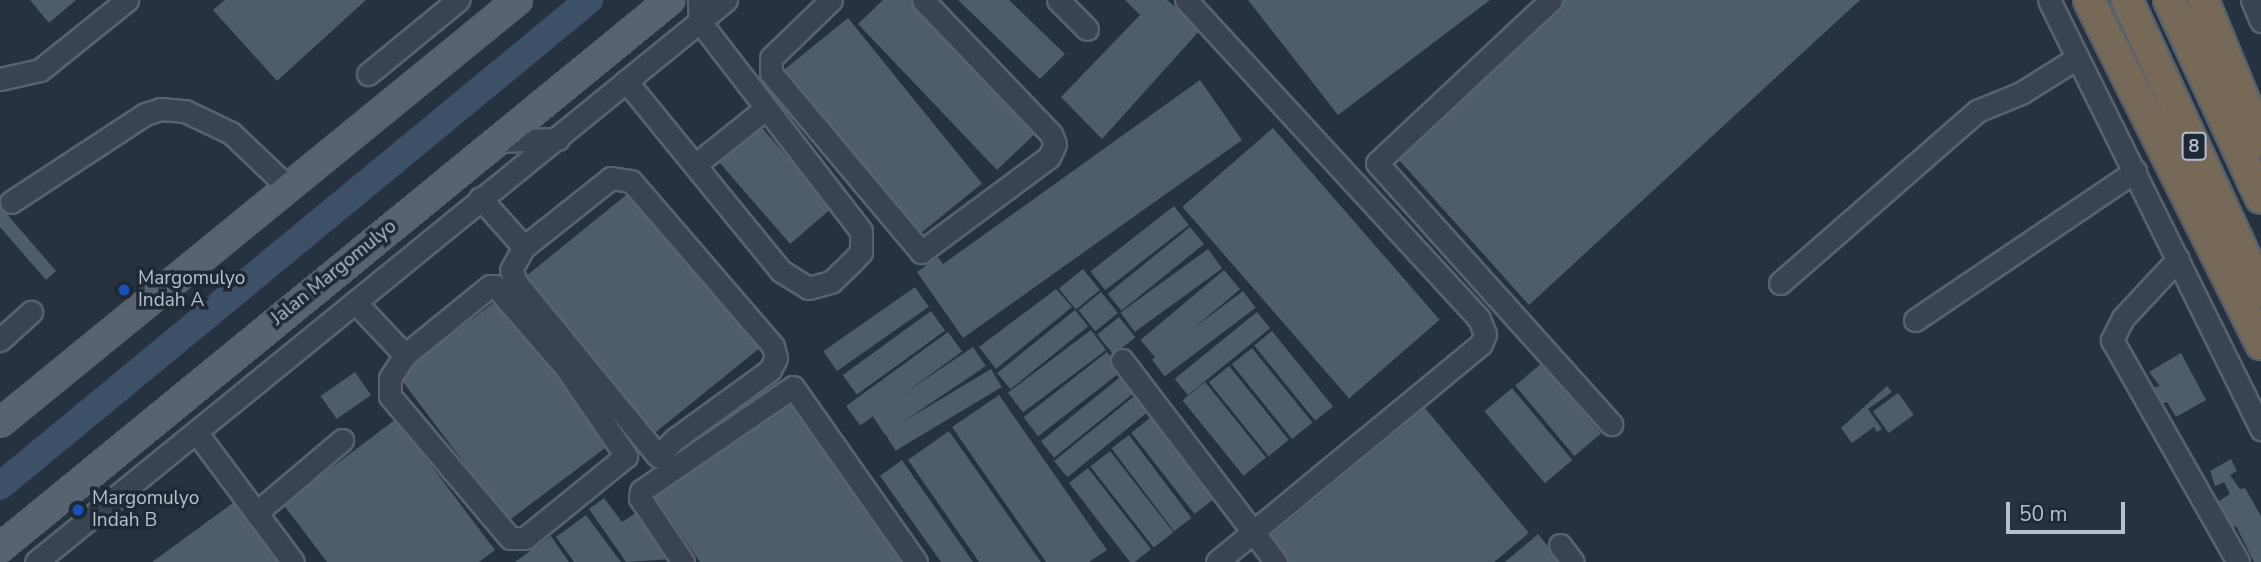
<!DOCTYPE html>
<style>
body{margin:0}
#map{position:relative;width:2261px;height:562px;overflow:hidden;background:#263240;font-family:"Nunito Sans",sans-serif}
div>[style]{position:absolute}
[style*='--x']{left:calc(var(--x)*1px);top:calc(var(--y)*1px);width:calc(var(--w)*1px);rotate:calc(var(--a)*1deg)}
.river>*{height:28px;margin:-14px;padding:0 14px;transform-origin:14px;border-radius:14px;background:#3c5168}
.building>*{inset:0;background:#4f5d6b;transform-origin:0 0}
.roads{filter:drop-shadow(2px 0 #58626d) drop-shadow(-2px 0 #58626d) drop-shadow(0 2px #58626d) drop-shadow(0 -2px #58626d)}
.minor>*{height:21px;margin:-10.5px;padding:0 10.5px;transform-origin:10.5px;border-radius:10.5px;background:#3a4450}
.major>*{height:26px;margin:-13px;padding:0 13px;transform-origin:13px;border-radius:13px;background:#586370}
.highway>*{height:30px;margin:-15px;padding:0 15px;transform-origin:15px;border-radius:15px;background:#766957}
.dots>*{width:19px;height:19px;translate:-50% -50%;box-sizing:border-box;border:4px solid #1f2935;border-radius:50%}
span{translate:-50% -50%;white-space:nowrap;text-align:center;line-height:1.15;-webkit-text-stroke:7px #1f2935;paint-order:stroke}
.shield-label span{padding:2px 5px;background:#1f2935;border:2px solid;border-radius:5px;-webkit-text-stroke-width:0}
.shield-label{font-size:18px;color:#b7bfca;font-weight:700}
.street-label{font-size:19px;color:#b7bfca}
.poi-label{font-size:19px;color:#b7bfca}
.left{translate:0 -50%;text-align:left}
.scale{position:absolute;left:2006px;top:502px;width:119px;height:32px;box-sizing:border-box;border:4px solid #b7bfca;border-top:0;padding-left:9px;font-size:21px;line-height:24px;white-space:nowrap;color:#b7bfca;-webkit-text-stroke:5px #1f2935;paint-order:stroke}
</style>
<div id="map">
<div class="river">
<div style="--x:0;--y:486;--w:764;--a:-39.53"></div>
</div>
<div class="building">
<div style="clip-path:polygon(30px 0,76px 0,49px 23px)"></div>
<div style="clip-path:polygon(225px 0,366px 0,277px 81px,213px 10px)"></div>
<div style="clip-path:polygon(883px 0,918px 0,1040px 129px,997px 170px,858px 24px)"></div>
<div style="clip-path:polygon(958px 0,1009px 0,1065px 54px,1040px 79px)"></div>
<div style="clip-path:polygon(1125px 0,1167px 0,1201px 29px,1102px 139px,1061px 97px,1140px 15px)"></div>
<div style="clip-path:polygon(1248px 0,1490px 0,1338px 115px)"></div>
<div style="clip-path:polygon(1558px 0,1860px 0,1529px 305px,1391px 151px)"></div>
<div style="left:848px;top:18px;width:213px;height:82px;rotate:51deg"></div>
<div style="clip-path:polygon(1200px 80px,1242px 140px,963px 338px,917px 272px,938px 257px,943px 264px)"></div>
<div style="left:757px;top:122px;width:114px;height:55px;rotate:49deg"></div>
<div style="left:1273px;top:128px;width:254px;height:120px;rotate:49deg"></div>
<div style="left:636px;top:187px;width:203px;height:143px;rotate:51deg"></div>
<div style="clip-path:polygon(0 206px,56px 271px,46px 280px,0 227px)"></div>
<div style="left:1174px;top:206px;width:24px;height:106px;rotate:52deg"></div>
<div style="left:1190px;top:227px;width:22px;height:106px;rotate:51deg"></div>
<div style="left:1208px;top:249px;width:24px;height:108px;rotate:54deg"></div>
<div style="left:1083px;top:269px;width:27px;height:31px;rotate:51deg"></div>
<div style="left:1224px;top:270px;width:25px;height:109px;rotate:50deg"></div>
<div style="left:915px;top:287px;width:24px;height:112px;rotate:55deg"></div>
<div style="clip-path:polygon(1056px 289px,1072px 307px,996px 369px,979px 347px)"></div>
<div style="left:1243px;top:291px;width:21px;height:114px;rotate:53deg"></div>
<div style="left:1101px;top:292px;width:27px;height:29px;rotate:51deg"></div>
<div style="left:504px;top:295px;width:183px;height:133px;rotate:53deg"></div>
<div style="left:1075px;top:310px;width:21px;height:100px;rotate:51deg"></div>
<div style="left:931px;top:311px;width:24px;height:109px;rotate:54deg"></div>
<div style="left:1257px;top:312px;width:21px;height:106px;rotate:51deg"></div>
<div style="left:1119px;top:317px;width:26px;height:28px;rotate:51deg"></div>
<div style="left:1091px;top:330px;width:25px;height:104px;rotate:53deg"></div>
<div style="left:1272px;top:331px;width:97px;height:23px;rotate:51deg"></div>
<div style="left:948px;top:332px;width:24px;height:126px;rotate:54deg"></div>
<div style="left:973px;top:347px;width:23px;height:122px;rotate:56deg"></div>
<div style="left:1252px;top:348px;width:96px;height:26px;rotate:51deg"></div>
<div style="left:1107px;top:352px;width:24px;height:106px;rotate:52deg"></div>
<div style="clip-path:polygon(2181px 353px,2206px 400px,2176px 417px,2167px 402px,2160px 405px,2153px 388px,2160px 386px,2149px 372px)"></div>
<div style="left:1542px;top:363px;width:92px;height:35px;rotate:50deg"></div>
<div style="left:1229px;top:366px;width:95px;height:26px;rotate:51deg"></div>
<div style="left:991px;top:369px;width:21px;height:124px;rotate:59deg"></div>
<div style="left:355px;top:372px;width:28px;height:42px;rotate:55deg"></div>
<div style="left:1124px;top:374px;width:21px;height:107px;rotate:51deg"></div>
<div style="left:1205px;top:382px;width:97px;height:29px;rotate:51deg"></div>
<div style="clip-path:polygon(1887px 386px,1892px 392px,1868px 409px,1882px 429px,1877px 432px,1874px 427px,1852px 443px,1841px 428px)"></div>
<div style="left:1512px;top:388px;width:94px;height:36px;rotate:50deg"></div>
<div style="clip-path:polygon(793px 389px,911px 562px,700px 562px,648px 487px)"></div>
<div style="left:1138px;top:393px;width:21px;height:108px;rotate:51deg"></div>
<div style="left:1898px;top:393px;width:27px;height:31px;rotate:54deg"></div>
<div style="clip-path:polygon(999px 395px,1107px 550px,1089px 562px,1046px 562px,952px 427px)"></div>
<div style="clip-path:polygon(1425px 408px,1529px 533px,1494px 562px,1288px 562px,1268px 538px)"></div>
<div style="left:1154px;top:415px;width:103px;height:29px;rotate:52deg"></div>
<div style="clip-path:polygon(396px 419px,495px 550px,479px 562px,327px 562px,283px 504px)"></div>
<div style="clip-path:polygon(949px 431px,1041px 562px,979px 562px,908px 460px)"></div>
<div style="left:1129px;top:435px;width:104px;height:22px;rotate:53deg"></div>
<div style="left:1110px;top:451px;width:103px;height:25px;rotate:52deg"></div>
<div style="clip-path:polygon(2231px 459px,2237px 471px,2230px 475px,2240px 489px,2245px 488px,2261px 516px,2261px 562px,2254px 562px,2236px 526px,2231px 528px,2219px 501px,2230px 494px,2224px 482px,2215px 486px,2210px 471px)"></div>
<div style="clip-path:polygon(902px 460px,973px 562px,941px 562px,880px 476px)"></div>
<div style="clip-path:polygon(1088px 468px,1151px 549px,1135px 562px,1130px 562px,1069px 483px)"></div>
<div style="clip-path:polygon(604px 498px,622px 522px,639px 511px,672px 559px,626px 562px,589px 509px)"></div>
<div style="clip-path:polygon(237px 500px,282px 562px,152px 562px)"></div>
<div style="clip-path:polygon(586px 515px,621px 562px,574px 562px,556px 537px)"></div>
<div style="clip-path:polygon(1538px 534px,1561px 562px,1505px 562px)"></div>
<div style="clip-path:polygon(551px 536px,569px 562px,515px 562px)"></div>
</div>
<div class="roads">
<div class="minor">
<div style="--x:831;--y:0;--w:83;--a:136"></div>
<div style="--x:771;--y:58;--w:15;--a:90"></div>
<div style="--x:771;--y:73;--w:234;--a:50"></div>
<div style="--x:921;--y:252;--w:159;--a:-36.6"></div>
<div style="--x:1049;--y:157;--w:14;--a:-65"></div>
<div style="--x:1055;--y:144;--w:11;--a:-112"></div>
<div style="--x:1051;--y:134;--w:185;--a:-133.7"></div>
<div style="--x:1058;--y:0;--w:41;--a:45"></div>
<div style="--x:1186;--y:0;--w:433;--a:47.4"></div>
<div style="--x:1479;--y:319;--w:16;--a:68"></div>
<div style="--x:1485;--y:334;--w:11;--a:112"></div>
<div style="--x:1481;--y:344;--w:342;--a:140.5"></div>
<div style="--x:1551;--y:0;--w:238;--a:136.9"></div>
<div style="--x:1377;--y:163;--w:351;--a:48.1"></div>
<div style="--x:2049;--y:0;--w:479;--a:63.7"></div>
<div style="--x:2252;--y:0;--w:23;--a:67"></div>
<div style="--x:368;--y:74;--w:117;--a:-39.4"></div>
<div style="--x:0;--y:79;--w:41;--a:-12.7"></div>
<div style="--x:40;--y:70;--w:112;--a:-38.8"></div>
<div style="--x:626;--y:81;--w:245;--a:50.8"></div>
<div style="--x:781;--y:271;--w:32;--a:32"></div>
<div style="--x:808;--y:288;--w:24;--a:-15"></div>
<div style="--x:831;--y:282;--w:28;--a:-44"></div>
<div style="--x:851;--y:263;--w:15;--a:-48"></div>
<div style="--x:861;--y:252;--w:21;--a:-90"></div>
<div style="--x:861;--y:231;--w:264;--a:-127.6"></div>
<div style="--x:700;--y:22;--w:22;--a:-93"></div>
<div style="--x:495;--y:141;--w:63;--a:-1.8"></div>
<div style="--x:695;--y:165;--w:90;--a:-38.7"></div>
<div style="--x:480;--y:198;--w:66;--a:48.1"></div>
<div style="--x:524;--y:247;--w:111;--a:-38.4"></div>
<div style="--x:611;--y:178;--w:20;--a:9"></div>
<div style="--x:631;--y:181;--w:218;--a:49.3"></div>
<div style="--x:773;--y:346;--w:12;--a:76"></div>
<div style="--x:776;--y:358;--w:13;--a:117"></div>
<div style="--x:770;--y:370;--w:117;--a:144"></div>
<div style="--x:675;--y:439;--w:24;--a:135"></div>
<div style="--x:658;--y:456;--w:222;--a:-129.3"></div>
<div style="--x:517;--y:284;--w:15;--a:-113"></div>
<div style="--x:511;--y:270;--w:26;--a:-61"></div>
<div style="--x:11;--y:202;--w:160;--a:-33.3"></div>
<div style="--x:145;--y:114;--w:17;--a:-17"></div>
<div style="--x:161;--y:109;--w:24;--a:5"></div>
<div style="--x:185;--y:111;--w:51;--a:25.6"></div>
<div style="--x:231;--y:133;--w:80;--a:43.5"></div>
<div style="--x:2178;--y:259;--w:81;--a:133"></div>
<div style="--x:2123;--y:318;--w:25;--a:117"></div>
<div style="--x:2112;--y:340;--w:255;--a:60.4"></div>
<div style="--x:1780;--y:283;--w:262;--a:-41.1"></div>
<div style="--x:1977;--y:111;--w:48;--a:-22.2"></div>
<div style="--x:2021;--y:93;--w:66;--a:-32"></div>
<div style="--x:355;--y:302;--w:73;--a:46.7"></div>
<div style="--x:405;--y:355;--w:109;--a:-39.1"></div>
<div style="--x:490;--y:286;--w:5;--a:0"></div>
<div style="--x:495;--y:286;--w:108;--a:49.1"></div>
<div style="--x:566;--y:368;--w:107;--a:55.7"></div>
<div style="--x:626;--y:456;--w:130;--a:140.9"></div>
<div style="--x:525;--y:538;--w:15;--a:180"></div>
<div style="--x:510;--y:538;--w:186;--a:-130.2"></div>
<div style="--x:390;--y:396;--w:18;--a:-90"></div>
<div style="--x:390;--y:378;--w:27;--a:-57"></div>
<div style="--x:1915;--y:320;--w:266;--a:-34.1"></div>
<div style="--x:0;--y:340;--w:42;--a:-42.1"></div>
<div style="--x:1122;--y:360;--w:254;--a:52.7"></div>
<div style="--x:196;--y:432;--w:162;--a:53.3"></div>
<div style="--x:256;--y:513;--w:113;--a:-40.3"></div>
<div style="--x:1560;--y:545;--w:21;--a:53"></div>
<div style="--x:36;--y:562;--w:890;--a:-39.16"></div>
<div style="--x:683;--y:562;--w:77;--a:-123.9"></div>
<div style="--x:640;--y:498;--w:7;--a:-82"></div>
<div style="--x:641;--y:491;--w:184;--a:-34.4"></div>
<div style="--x:793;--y:387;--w:214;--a:54.9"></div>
</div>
<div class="major">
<div style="--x:0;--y:423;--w:669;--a:-39.24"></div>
<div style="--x:0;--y:548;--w:866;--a:-39.28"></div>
</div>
<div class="highway">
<div style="--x:2089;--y:0;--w:385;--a:63.4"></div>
<div style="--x:2127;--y:0;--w:321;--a:65.3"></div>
<div style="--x:2169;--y:0;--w:218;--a:65.1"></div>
<div style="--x:2203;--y:0;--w:153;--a:67.8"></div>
</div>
</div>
<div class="dots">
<div style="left:124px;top:290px;background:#1a4fb4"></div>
<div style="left:78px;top:510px;background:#1a4fb4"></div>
</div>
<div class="shield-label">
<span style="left:2194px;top:146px">8</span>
</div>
<div class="street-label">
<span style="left:334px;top:273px;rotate:-39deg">Jalan Margomulyo</span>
</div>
<div class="poi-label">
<span class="left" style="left:138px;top:290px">Margomulyo<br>Indah A</span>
<span class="left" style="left:92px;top:510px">Margomulyo<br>Indah B</span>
</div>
<div class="scale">50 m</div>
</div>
